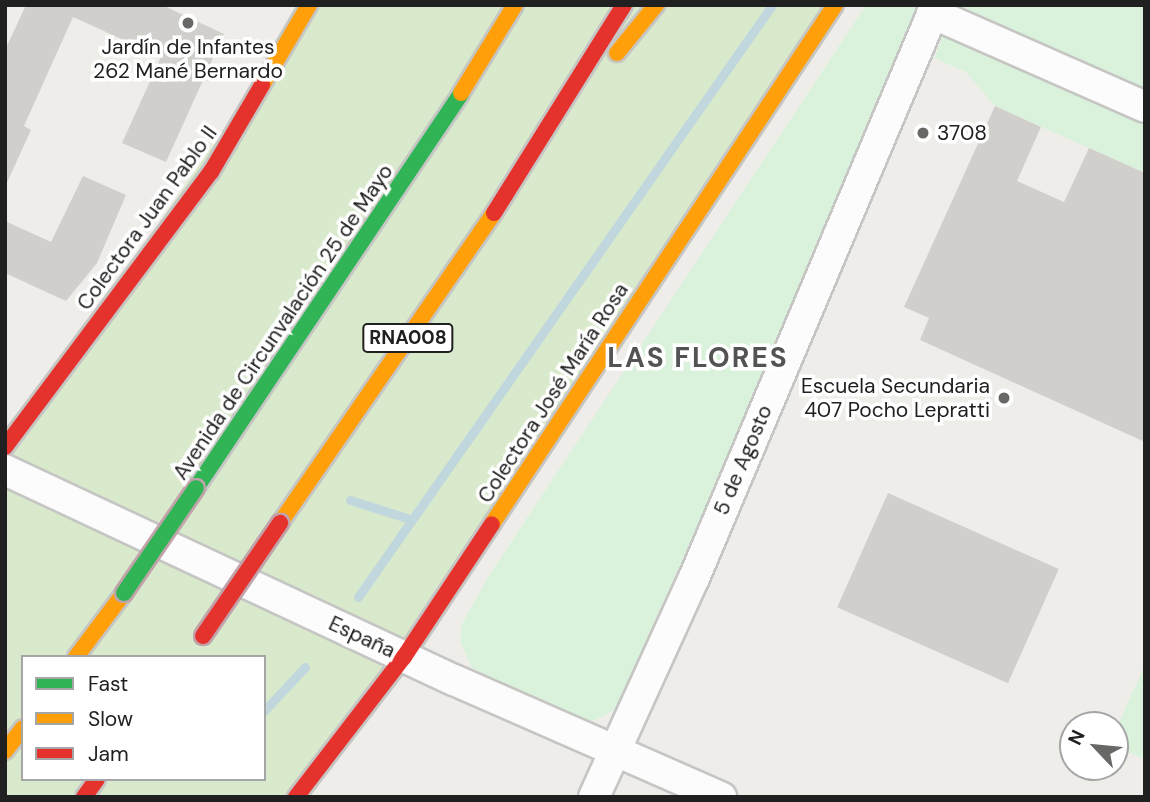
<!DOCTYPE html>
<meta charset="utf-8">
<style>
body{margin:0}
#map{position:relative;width:1150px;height:802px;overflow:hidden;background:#eeede9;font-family:"DM Sans",sans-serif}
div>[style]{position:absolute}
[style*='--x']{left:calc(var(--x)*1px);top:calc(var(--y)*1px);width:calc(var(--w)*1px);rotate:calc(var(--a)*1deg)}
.grass>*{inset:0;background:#d9e9cb}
.park>*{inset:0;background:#daf2db}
.stream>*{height:9px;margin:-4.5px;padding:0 4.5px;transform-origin:4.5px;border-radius:4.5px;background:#c0d7de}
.building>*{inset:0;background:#d1cfcc;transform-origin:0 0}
.roads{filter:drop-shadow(2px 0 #c5c5c3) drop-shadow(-2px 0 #c5c5c3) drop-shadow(0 2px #c5c5c3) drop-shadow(0 -2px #c5c5c3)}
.street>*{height:30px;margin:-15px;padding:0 15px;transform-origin:15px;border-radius:15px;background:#fcfcfc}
.fast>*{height:16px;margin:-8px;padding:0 8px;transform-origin:8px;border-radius:8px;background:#30b455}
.slow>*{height:16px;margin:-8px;padding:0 8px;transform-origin:8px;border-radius:8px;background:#ff9f0a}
.jam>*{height:16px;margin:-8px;padding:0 8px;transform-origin:8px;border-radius:8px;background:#e5322d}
.bridges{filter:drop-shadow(2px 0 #c1a3aa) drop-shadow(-2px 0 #c1a3aa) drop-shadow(0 2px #c1a3aa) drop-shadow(0 -2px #c1a3aa)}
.fast-bridge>*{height:16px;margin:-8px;padding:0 8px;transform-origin:8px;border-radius:8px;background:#30b455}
.jam-bridge>*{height:16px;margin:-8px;padding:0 8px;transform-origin:8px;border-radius:8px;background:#e5322d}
.dots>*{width:19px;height:19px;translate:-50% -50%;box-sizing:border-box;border:4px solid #fff;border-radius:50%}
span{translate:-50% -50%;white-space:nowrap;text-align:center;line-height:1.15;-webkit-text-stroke:7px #fff;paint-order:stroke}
.shield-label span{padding:2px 5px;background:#fff;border:2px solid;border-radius:5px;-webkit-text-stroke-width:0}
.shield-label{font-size:19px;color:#202020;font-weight:700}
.poi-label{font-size:21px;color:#202020}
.left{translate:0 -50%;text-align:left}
.right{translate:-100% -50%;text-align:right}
.street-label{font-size:21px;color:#202020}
.district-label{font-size:28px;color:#535353;font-weight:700;letter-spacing:2px}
.frame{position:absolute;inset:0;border:7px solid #202020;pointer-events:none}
.legend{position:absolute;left:21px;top:655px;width:245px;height:126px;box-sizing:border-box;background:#fff;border:2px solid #a6a6a6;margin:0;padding:9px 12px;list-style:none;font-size:21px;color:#202020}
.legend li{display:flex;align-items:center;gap:14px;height:35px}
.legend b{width:35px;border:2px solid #a6a6a6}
.north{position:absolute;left:1059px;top:711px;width:70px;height:70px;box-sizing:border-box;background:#fff;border:2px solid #a6a6a6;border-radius:50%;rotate:296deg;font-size:19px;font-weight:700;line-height:28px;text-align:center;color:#202020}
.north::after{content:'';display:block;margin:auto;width:24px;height:32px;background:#686866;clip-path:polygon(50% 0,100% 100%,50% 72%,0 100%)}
</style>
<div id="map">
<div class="grass">
<div style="clip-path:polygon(evenodd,309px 5px,835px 5px,296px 797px,5px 797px,5px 447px,309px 5px,23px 657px,264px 657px,264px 779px,23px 779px,23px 657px)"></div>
</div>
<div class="park">
<div style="clip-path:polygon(866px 5px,924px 5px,886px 104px,615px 710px,591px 722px,580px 720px,472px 668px,460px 641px,462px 624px,488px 577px)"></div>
<div style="clip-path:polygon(956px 5px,1145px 5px,1145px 173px,995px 106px,966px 72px,934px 58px)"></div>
<div style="clip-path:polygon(1145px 665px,1145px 759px,1115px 747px,1115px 731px)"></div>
</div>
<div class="stream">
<div style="--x:350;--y:500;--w:63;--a:17.6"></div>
<div style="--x:358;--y:597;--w:722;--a:-55.03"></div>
<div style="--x:264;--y:711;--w:60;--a:-47"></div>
</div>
<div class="building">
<div style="clip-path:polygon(26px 5px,162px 5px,224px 34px,166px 162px,122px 143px,161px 57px,73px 17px,24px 126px,31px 130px,5px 187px,5px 50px)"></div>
<div style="clip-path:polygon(995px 106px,1041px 127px,1017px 181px,1064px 202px,1089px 148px,1145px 173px,1145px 442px,920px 340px,929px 318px,904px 307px)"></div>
<div style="clip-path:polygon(83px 176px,126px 195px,97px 263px,66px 301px,5px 273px,5px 221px,51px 242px)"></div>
<div style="left:888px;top:493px;width:187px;height:125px;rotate:24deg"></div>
</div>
<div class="roads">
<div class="street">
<div style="--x:932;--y:13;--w:233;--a:23.8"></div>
<div style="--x:5;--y:470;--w:496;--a:25.1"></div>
<div style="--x:454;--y:680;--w:292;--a:23.7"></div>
<div style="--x:594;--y:797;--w:241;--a:-65.5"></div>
<div style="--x:694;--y:578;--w:622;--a:-67.1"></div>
</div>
<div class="fast">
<div style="--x:196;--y:488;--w:476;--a:-56.1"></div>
</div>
<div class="slow">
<div style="--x:617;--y:53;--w:62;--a:-50.9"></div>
<div style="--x:262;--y:85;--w:93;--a:-59.6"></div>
<div style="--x:461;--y:93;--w:103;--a:-58.5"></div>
<div style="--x:280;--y:523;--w:377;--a:-55.4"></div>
<div style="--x:492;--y:524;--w:622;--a:-56.54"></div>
<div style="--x:76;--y:657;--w:80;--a:-53.1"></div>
<div style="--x:5;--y:751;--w:29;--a:-52"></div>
</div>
<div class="jam">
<div style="--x:494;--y:213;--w:245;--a:-58"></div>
<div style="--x:5;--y:447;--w:344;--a:-53.2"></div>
<div style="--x:211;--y:172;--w:101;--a:-59.6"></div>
<div style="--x:84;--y:797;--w:22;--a:-54"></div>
<div style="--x:296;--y:797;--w:177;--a:-52.4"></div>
<div style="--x:404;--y:657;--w:159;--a:-56.5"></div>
</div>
</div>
<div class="bridges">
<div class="fast-bridge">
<div style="--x:124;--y:593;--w:127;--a:-55.6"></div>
</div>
<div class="jam-bridge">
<div style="--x:203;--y:636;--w:137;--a:-55.7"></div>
</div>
</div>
<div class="dots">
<div style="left:188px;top:23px;background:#686866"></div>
<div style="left:923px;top:133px;background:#686866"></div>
<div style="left:1004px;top:398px;background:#686866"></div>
</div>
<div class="shield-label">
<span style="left:408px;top:338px">RNA008</span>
</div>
<div class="poi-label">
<span style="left:188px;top:59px">Jardín de Infantes<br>262 Mané Bernardo</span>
<span class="left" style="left:937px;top:133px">3708</span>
<span class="right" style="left:990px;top:398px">Escuela Secundaria<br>407 Pocho Lepratti</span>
</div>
<div class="street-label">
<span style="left:147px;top:218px;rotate:-54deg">Colectora Juan Pablo II</span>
<span style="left:283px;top:322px;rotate:-56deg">Avenida de Circunvalación 25 de Mayo</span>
<span style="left:553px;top:393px;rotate:-57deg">Colectora José María Rosa</span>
<span style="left:743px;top:460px;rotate:-67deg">5 de Agosto</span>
<span style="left:362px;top:637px;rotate:25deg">España</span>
</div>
<div class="district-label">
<span style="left:698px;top:358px">LAS FLORES</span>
</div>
<div class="frame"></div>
<ul class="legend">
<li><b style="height:9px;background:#30b455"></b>Fast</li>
<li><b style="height:9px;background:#ff9f0a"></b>Slow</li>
<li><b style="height:9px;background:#e5322d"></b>Jam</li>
</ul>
<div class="north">N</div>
</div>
